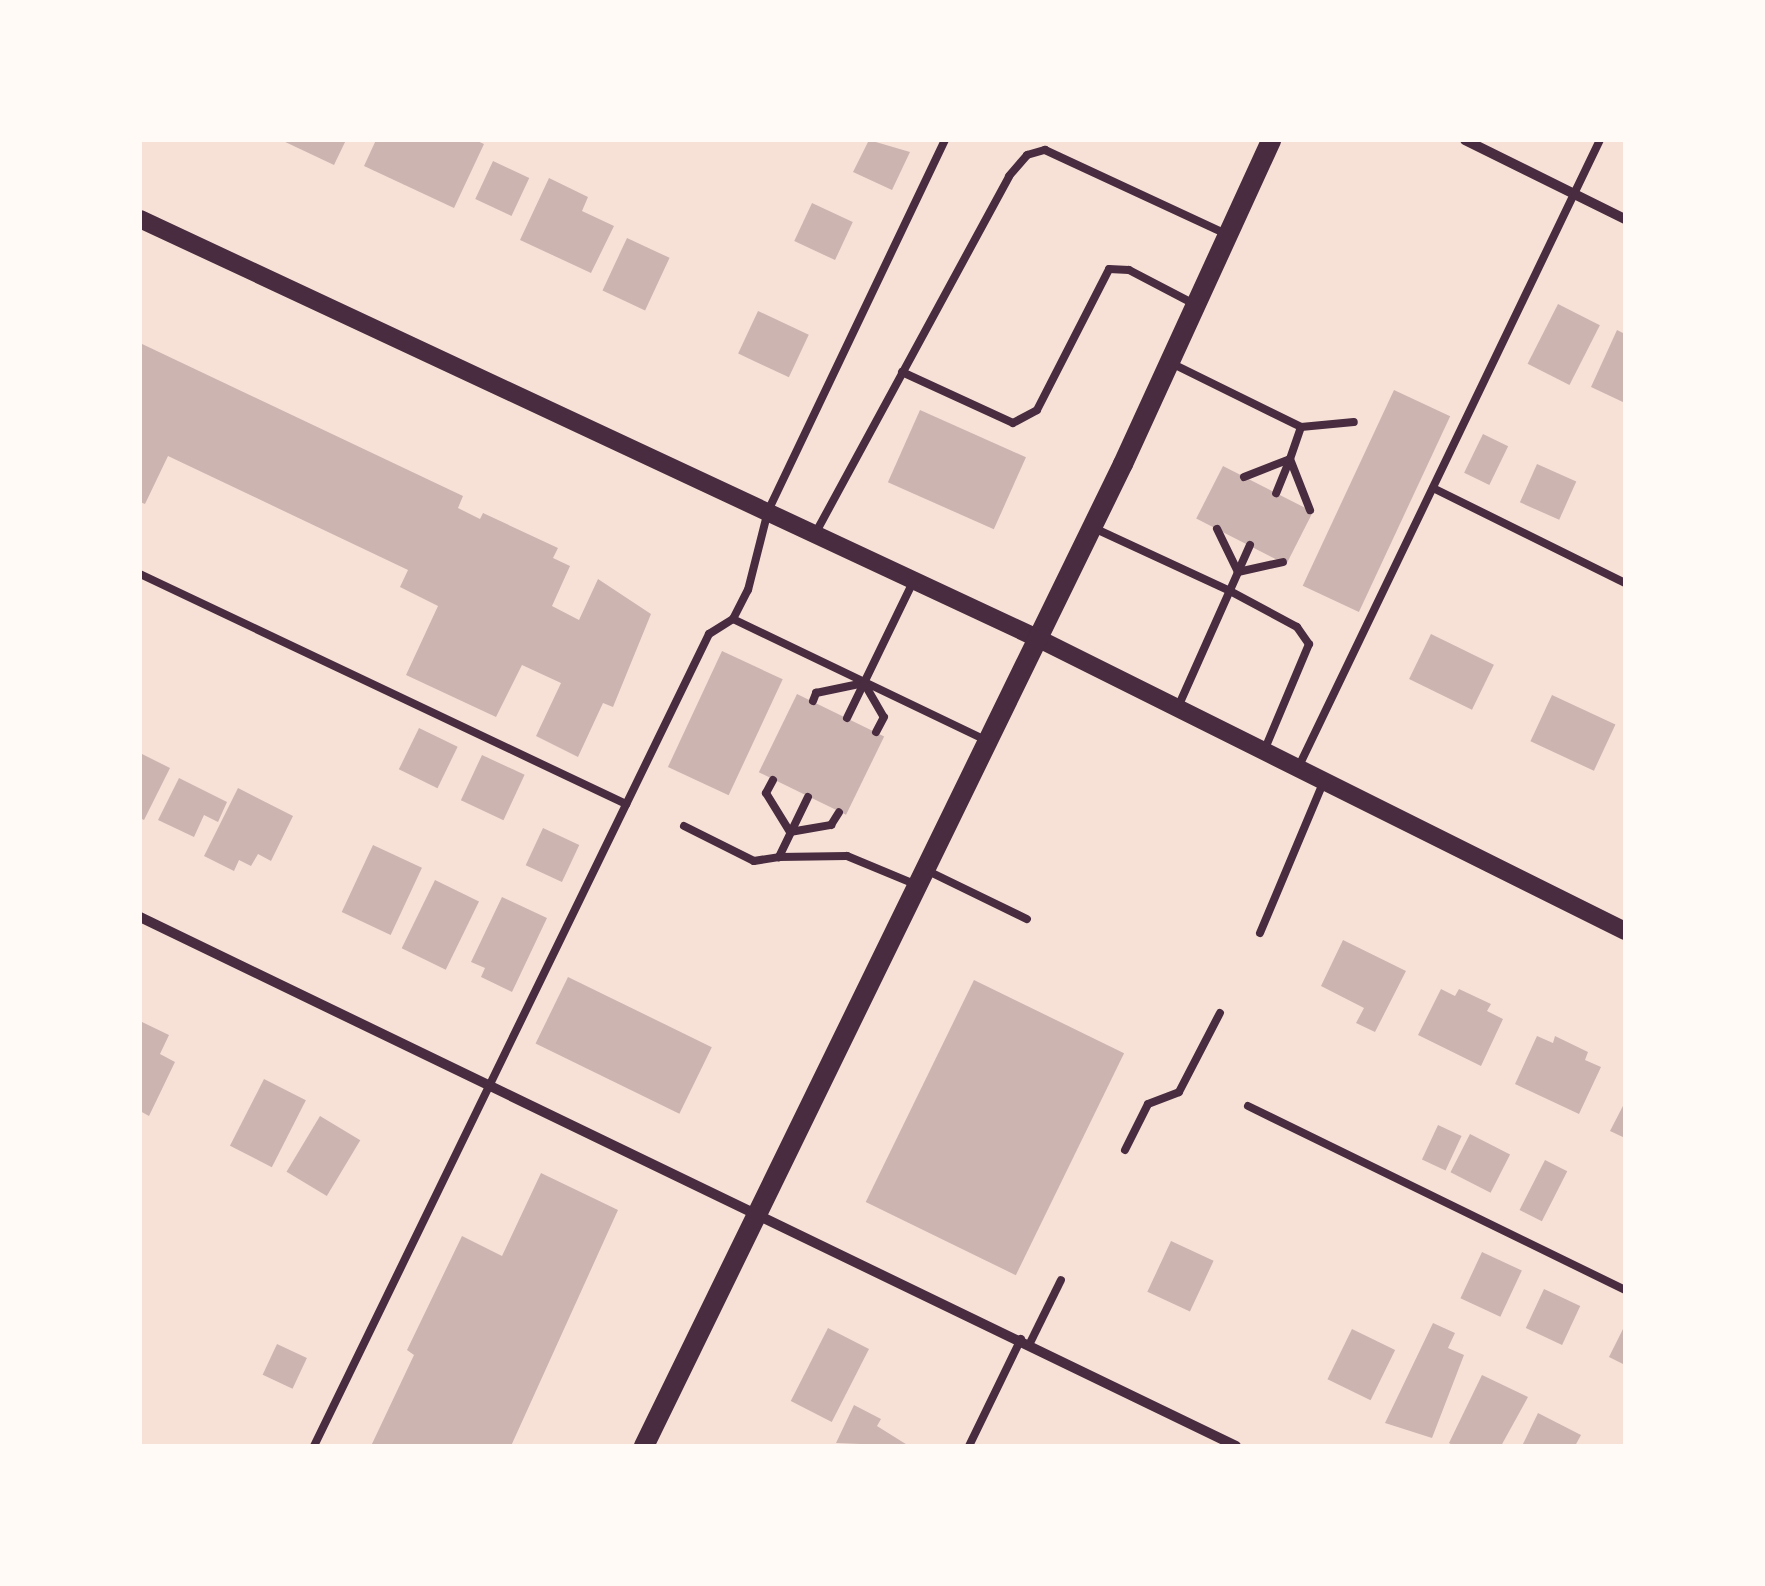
<!DOCTYPE html>
<style>
body{margin:0}
#map{position:relative;width:1765px;height:1586px;overflow:hidden;background:#f7e1d7;font-family:Signika,sans-serif}
div>[style]{position:absolute}
[style*='--x']{left:calc(var(--x)*1px);top:calc(var(--y)*1px);width:calc(var(--w)*1px);rotate:calc(var(--a)*1deg)}
.building>*{inset:0;background:#ccb4b1;transform-origin:0 0}
.service>*{height:8px;margin:-4px;padding:0 4px;transform-origin:4px;border-radius:4px;background:#4a2c40}
.minor>*{height:10px;margin:-5px;padding:0 5px;transform-origin:5px;border-radius:5px;background:#4a2c40}
.tertiary>*{height:18px;margin:-9px;padding:0 9px;transform-origin:9px;border-radius:9px;background:#4a2c40}
.secondary>*{height:20px;margin:-10px;padding:0 10px;transform-origin:10px;border-radius:10px;background:#4a2c40}
span{translate:-50% -50%;white-space:nowrap;text-align:center;line-height:1.15;-webkit-text-stroke:10px #fffaf5;paint-order:stroke}
.frame{position:absolute;inset:0;border:142px solid #fffaf5;pointer-events:none}
</style>
<div id="map">
<div class="building">
<div style="clip-path:polygon(281px 140px,346px 140px,334px 165px)"></div>
<div style="clip-path:polygon(376px 140px,475px 140px,484px 144px,454px 208px,364px 166px)"></div>
<div style="clip-path:polygon(869px 140px,910px 152px,892px 190px,853px 172px)"></div>
<div style="left:493px;top:161px;width:40px;height:42px;rotate:25deg"></div>
<div style="clip-path:polygon(549px 178px,588px 197px,582px 211px,614px 226px,591px 273px,520px 240px)"></div>
<div style="left:812px;top:203px;width:45px;height:42px;rotate:25deg"></div>
<div style="left:627px;top:238px;width:47px;height:58px;rotate:25deg"></div>
<div style="left:1558px;top:304px;width:47px;height:67px;rotate:27deg"></div>
<div style="left:758px;top:311px;width:56px;height:47px;rotate:25deg"></div>
<div style="clip-path:polygon(1617px 330px,1625px 334px,1625px 403px,1591px 387px)"></div>
<div style="clip-path:polygon(140px 343px,463px 496px,458px 508px,480px 519px,483px 513px,558px 548px,553px 558px,570px 566px,552px 606px,579px 620px,598px 579px,651px 614px,613px 707px,603px 703px,578px 757px,536px 736px,561px 683px,522px 665px,496px 717px,406px 675px,438px 606px,400px 587px,408px 570px,168px 456px,145px 504px,140px 502px)"></div>
<div style="left:1394px;top:390px;width:62px;height:216px;rotate:25deg"></div>
<div style="left:920px;top:410px;width:116px;height:79px;rotate:24deg"></div>
<div style="left:1483px;top:434px;width:28px;height:43px;rotate:26deg"></div>
<div style="left:1537px;top:464px;width:43px;height:42px;rotate:24deg"></div>
<div style="left:1223px;top:466px;width:101px;height:59px;rotate:27deg"></div>
<div style="left:1431px;top:634px;width:70px;height:50px;rotate:26deg"></div>
<div style="left:722px;top:651px;width:67px;height:128px;rotate:25deg"></div>
<div style="left:797px;top:694px;width:97px;height:87px;rotate:26deg"></div>
<div style="left:1552px;top:695px;width:70px;height:51px;rotate:25deg"></div>
<div style="left:419px;top:728px;width:43px;height:46px;rotate:26deg"></div>
<div style="clip-path:polygon(140px 753px,170px 768px,144px 820px,140px 818px)"></div>
<div style="left:482px;top:755px;width:47px;height:50px;rotate:25deg"></div>
<div style="clip-path:polygon(179px 778px,227px 802px,218px 822px,204px 815px,194px 837px,158px 820px)"></div>
<div style="clip-path:polygon(238px 788px,293px 816px,271px 861px,258px 854px,251px 866px,239px 860px,234px 871px,204px 856px)"></div>
<div style="left:543px;top:828px;width:40px;height:41px;rotate:25deg"></div>
<div style="left:373px;top:845px;width:54px;height:74px;rotate:25deg"></div>
<div style="left:435px;top:880px;width:49px;height:76px;rotate:26deg"></div>
<div style="clip-path:polygon(502px 897px,547px 918px,512px 992px,481px 977px,485px 968px,471px 962px)"></div>
<div style="clip-path:polygon(1343px 940px,1406px 971px,1375px 1032px,1356px 1023px,1364px 1008px,1321px 986px)"></div>
<div style="left:568px;top:977px;width:160px;height:74px;rotate:26deg"></div>
<div style="left:974px;top:980px;width:167px;height:247px;rotate:26deg"></div>
<div style="clip-path:polygon(1441px 989px,1455px 996px,1459px 989px,1491px 1004px,1487px 1011px,1503px 1019px,1481px 1066px,1418px 1035px)"></div>
<div style="clip-path:polygon(142px 1022px,169px 1035px,160px 1054px,175px 1062px,149px 1116px,140px 1111px)"></div>
<div style="clip-path:polygon(1537px 1036px,1553px 1043px,1555px 1036px,1588px 1052px,1585px 1060px,1601px 1067px,1579px 1114px,1515px 1084px)"></div>
<div style="left:264px;top:1079px;width:47px;height:75px;rotate:27deg"></div>
<div style="clip-path:polygon(1625px 1102px,1625px 1138px,1610px 1131px)"></div>
<div style="left:320px;top:1116px;width:47px;height:65px;rotate:31deg"></div>
<div style="left:1438px;top:1125px;width:26px;height:38px;rotate:25deg"></div>
<div style="left:1470px;top:1134px;width:45px;height:43px;rotate:27deg"></div>
<div style="left:1545px;top:1160px;width:25px;height:56px;rotate:27deg"></div>
<div style="clip-path:polygon(541px 1173px,618px 1210px,511px 1446px,371px 1446px,414px 1355px,407px 1350px,462px 1236px,502px 1256px)"></div>
<div style="left:1171px;top:1241px;width:47px;height:56px;rotate:25deg"></div>
<div style="left:1482px;top:1252px;width:44px;height:51px;rotate:25deg"></div>
<div style="left:1544px;top:1289px;width:40px;height:43px;rotate:25deg"></div>
<div style="clip-path:polygon(1433px 1323px,1455px 1333px,1448px 1348px,1464px 1355px,1432px 1438px,1385px 1423px)"></div>
<div style="clip-path:polygon(1625px 1325px,1625px 1365px,1609px 1357px)"></div>
<div style="left:828px;top:1328px;width:46px;height:82px;rotate:27deg"></div>
<div style="left:1352px;top:1329px;width:48px;height:56px;rotate:26deg"></div>
<div style="left:277px;top:1344px;width:33px;height:34px;rotate:25deg"></div>
<div style="clip-path:polygon(1482px 1375px,1528px 1397px,1501px 1446px,1454px 1446px,1449px 1443px)"></div>
<div style="clip-path:polygon(854px 1405px,881px 1419px,877px 1426px,909px 1446px,836px 1443px)"></div>
<div style="clip-path:polygon(1538px 1413px,1581px 1435px,1575px 1446px,1522px 1446px)"></div>
</div>
<div class="service">
<div style="--x:1169;--y:362;--w:147;--a:26.2"></div>
<div style="--x:1301;--y:427;--w:34;--a:109"></div>
<div style="--x:1290;--y:459;--w:55;--a:68.6"></div>
<div style="--x:902;--y:372;--w:122;--a:24.7"></div>
<div style="--x:1013;--y:423;--w:27;--a:-28"></div>
<div style="--x:1037;--y:410;--w:158;--a:-62.9"></div>
<div style="--x:1109;--y:269;--w:20;--a:3"></div>
<div style="--x:1129;--y:270;--w:71;--a:27.6"></div>
<div style="--x:1301;--y:427;--w:53;--a:-5.4"></div>
<div style="--x:1244;--y:477;--w:49;--a:-21.4"></div>
<div style="--x:1290;--y:459;--w:37;--a:112"></div>
<div style="--x:1433;--y:488;--w:214;--a:26.3"></div>
<div style="--x:1096;--y:529;--w:148;--a:24.8"></div>
<div style="--x:1230;--y:591;--w:76;--a:28.2"></div>
<div style="--x:1297;--y:627;--w:21;--a:55"></div>
<div style="--x:1309;--y:644;--w:116;--a:112.8"></div>
<div style="--x:815;--y:534;--w:407;--a:-61.5"></div>
<div style="--x:1009;--y:176;--w:28;--a:-49"></div>
<div style="--x:1027;--y:155;--w:19;--a:-16"></div>
<div style="--x:1045;--y:150;--w:197;--a:24.9"></div>
<div style="--x:1250;--y:545;--w:30;--a:114"></div>
<div style="--x:1238;--y:572;--w:46;--a:-12.5"></div>
<div style="--x:140;--y:574;--w:538;--a:25.33"></div>
<div style="--x:733;--y:619;--w:280;--a:25.6"></div>
<div style="--x:813;--y:701;--w:9;--a:-69"></div>
<div style="--x:816;--y:693;--w:49;--a:-11.8"></div>
<div style="--x:864;--y:683;--w:39;--a:60"></div>
<div style="--x:884;--y:717;--w:17;--a:118"></div>
<div style="--x:1178;--y:707;--w:148;--a:-66"></div>
<div style="--x:1238;--y:572;--w:48;--a:-116"></div>
<div style="--x:847;--y:718;--w:153;--a:-64.1"></div>
<div style="--x:1298;--y:768;--w:697;--a:-64.32"></div>
<div style="--x:773;--y:780;--w:15;--a:118"></div>
<div style="--x:766;--y:793;--w:46;--a:58.4"></div>
<div style="--x:790;--y:832;--w:42;--a:-9.7"></div>
<div style="--x:831;--y:825;--w:15;--a:-58"></div>
<div style="--x:808;--y:797;--w:67;--a:115.8"></div>
<div style="--x:779;--y:857;--w:68;--a:-0.8"></div>
<div style="--x:847;--y:856;--w:76;--a:22.5"></div>
<div style="--x:684;--y:826;--w:78;--a:26.6"></div>
<div style="--x:754;--y:861;--w:25;--a:-9"></div>
<div style="--x:928;--y:871;--w:110;--a:25.9"></div>
<div style="--x:1260;--y:933;--w:165;--a:-67.2"></div>
<div style="--x:1248;--y:1106;--w:420;--a:26"></div>
<div style="--x:1125;--y:1150;--w:51;--a:-63.4"></div>
<div style="--x:1148;--y:1104;--w:33;--a:-21"></div>
<div style="--x:1179;--y:1092;--w:89;--a:-62.6"></div>
<div style="--x:1030;--y:1343;--w:70;--a:-63.8"></div>
<div style="--x:314;--y:1446;--w:903;--a:-64.06"></div>
<div style="--x:709;--y:634;--w:28;--a:-32"></div>
<div style="--x:733;--y:619;--w:33;--a:-63"></div>
<div style="--x:748;--y:590;--w:81;--a:-75.8"></div>
<div style="--x:768;--y:511;--w:411;--a:-64.5"></div>
<div style="--x:969;--y:1446;--w:119;--a:-64.1"></div>
</div>
<div class="minor">
<div style="--x:1465;--y:140;--w:178;--a:26.3"></div>
<div style="--x:140;--y:917;--w:1217;--a:25.76"></div>
</div>
<div class="tertiary">
<div style="--x:140;--y:219;--w:990;--a:25.04"></div>
<div style="--x:1037;--y:638;--w:657;--a:26.49"></div>
</div>
<div class="secondary">
<div style="--x:644;--y:1446;--w:1093;--a:-64"></div>
<div style="--x:1123;--y:464;--w:356;--a:-65.4"></div>
</div>
<div class="frame"></div>
</div>
